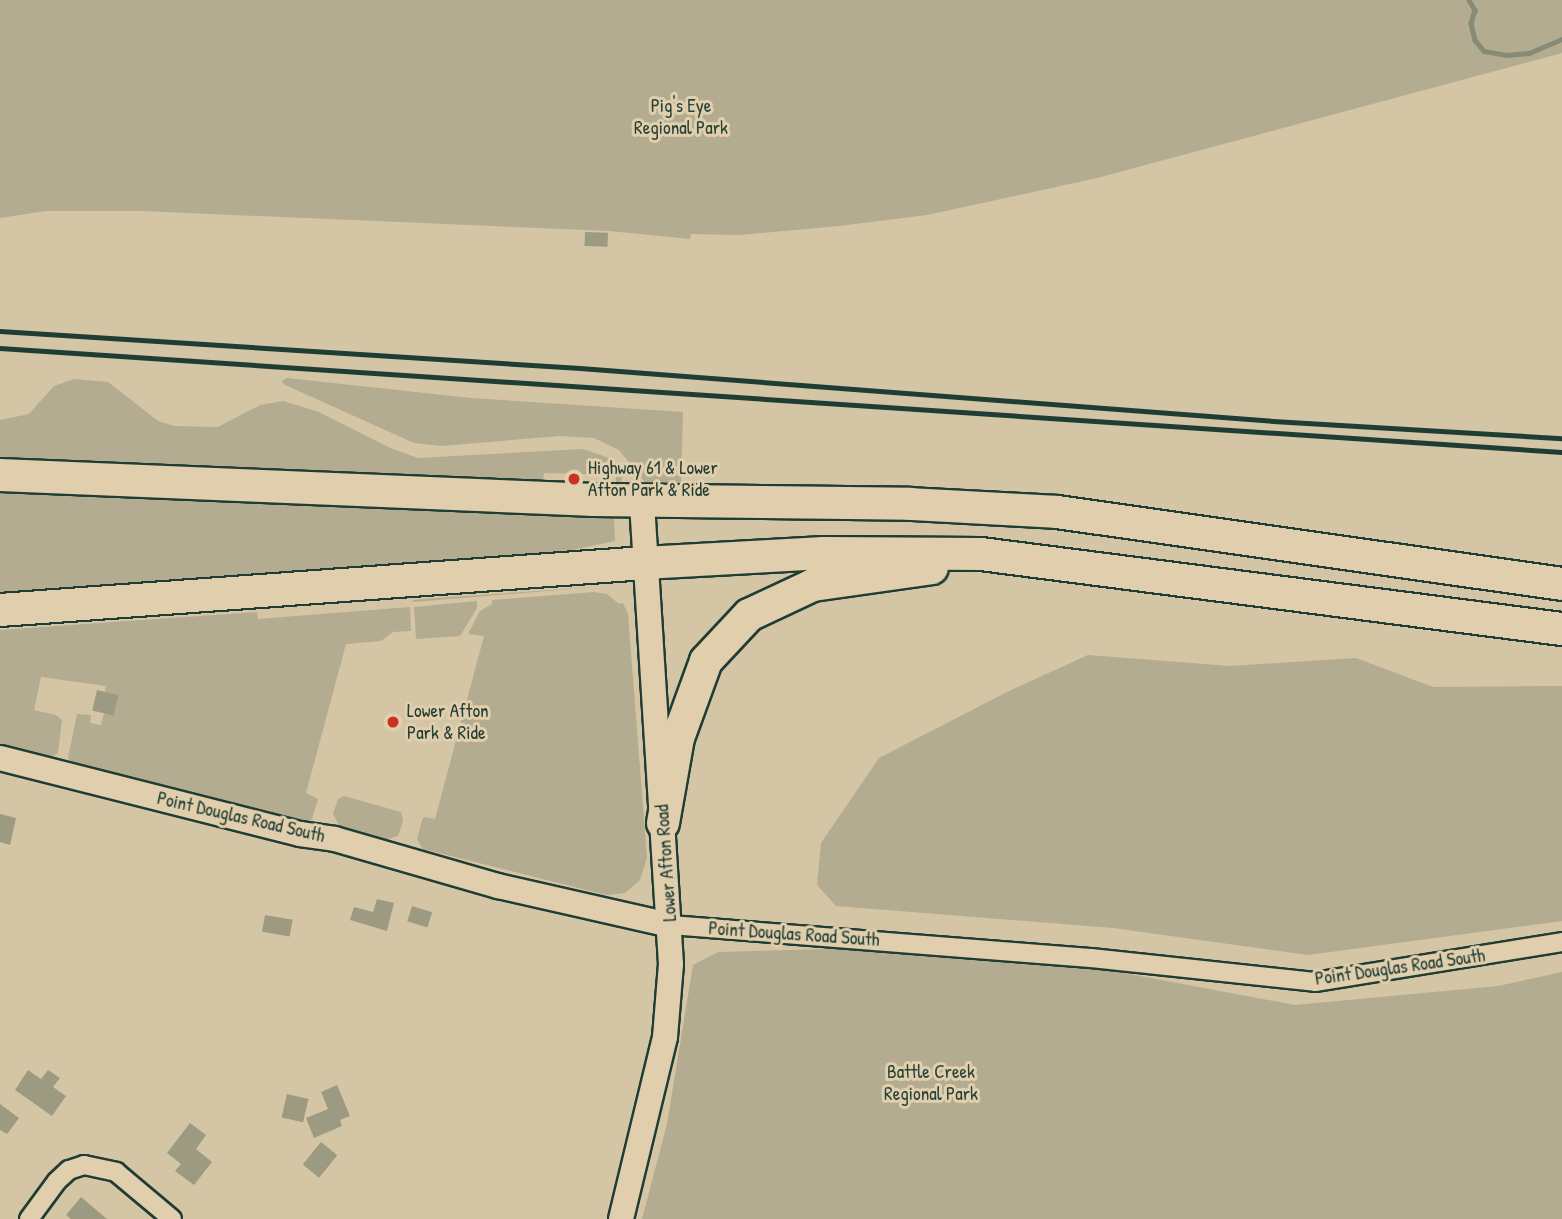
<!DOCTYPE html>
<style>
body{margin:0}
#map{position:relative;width:1562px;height:1219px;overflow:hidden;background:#d4c5a5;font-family:"Patrick Hand",sans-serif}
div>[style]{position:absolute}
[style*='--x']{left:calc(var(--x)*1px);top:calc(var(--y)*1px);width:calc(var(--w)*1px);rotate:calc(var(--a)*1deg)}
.green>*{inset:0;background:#b3ac90}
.stream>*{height:4.5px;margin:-2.25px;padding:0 2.25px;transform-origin:2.25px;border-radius:2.25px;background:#878b75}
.building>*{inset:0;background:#9c9b81;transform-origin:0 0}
.roads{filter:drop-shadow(2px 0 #1f3d34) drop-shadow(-2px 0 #1f3d34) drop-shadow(0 2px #1f3d34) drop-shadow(0 -2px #1f3d34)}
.street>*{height:18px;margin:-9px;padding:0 9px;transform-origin:9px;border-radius:9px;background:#e0ceac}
.secondary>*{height:24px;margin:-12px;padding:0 12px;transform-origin:12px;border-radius:12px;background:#e0ceac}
.highway>*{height:32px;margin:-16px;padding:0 16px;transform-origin:16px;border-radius:16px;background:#e0ceac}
.rail>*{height:4.5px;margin:-2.25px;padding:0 2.25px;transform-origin:2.25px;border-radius:2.25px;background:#1f3d34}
.dots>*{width:19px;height:19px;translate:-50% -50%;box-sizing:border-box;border:4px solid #e0ceac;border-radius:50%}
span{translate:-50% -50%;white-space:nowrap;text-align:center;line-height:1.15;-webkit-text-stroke:6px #e0ceac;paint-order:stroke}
.park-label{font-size:19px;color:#264339}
.poi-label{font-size:19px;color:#1f3d34}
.left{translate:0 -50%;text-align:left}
.street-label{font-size:19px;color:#1f3d34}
</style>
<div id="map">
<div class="green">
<div style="clip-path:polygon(0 0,1562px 0,1562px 53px,1097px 178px,927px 215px,839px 226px,739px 235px,691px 234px,690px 239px,609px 231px,142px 211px,46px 211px,0 218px)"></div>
<div style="clip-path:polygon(287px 378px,471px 398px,683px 412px,681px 486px,647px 485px,619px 450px,594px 438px,560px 436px,441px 446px,414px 443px,283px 384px,282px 381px)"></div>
<div style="clip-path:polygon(74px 379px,108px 382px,158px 421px,174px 426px,218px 427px,260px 405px,283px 401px,319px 412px,390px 448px,418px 458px,583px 449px,609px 458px,617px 466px,622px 478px,620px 484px,616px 484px,616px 475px,544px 473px,543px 484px,0 460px,0 420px,29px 414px,54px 386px)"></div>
<div style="clip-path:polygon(0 487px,600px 514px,614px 517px,615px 541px,572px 550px,358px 568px,262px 580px,0 599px)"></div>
<div style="clip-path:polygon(595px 587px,413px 602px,413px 600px,436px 598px)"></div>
<div style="clip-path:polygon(594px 592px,607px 594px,619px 604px,623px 603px,628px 614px,647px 858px,640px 880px,625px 893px,606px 895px,423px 849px,417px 839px,422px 820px,424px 817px,435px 819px,484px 636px,468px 634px,480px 611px,492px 604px,492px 600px)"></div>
<div style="clip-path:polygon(477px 601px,477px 608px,460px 636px,416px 639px,414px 607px)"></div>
<div style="clip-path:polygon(410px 607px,411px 631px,393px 632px,381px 641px,346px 644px,306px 793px,318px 799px,312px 819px,304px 825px,72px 766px,68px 758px,77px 714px,91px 715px,90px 723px,101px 725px,104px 713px,114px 714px,118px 695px,105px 692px,106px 686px,41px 677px,34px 710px,56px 715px,62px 720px,58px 753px,47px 761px,0 749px,0 630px,257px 612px,258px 619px)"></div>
<div style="clip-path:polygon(1088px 655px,1230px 666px,1356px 658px,1433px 687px,1562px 686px,1562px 921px,1308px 955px,1113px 928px,836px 906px,817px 885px,821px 843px,879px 758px,1009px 691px)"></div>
<div style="clip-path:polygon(344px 796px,401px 812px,403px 821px,398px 836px,385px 840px,339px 825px,333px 814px,338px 799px)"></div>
<div style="clip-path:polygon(975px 945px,1295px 1005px,1498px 986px,1562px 972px,1562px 1219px,642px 1219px,667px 1124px,693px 965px,718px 952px)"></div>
</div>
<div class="stream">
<div style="--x:1469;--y:0;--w:12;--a:59"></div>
<div style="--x:1475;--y:10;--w:14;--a:107"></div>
<div style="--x:1471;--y:23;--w:17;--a:77"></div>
<div style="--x:1475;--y:40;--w:14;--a:51"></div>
<div style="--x:1484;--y:51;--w:22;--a:10"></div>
<div style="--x:1506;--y:55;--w:23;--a:-5"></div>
<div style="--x:1529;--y:53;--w:36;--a:-23"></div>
</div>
<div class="building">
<div style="left:585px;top:232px;width:23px;height:14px;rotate:2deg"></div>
<div style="left:97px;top:690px;width:22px;height:21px;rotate:13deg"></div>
<div style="clip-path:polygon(0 814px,16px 818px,10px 845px,0 842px)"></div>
<div style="clip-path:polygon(377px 899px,394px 903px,387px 931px,350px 920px,354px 907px,373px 912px)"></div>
<div style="left:412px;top:906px;width:21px;height:16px;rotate:17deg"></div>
<div style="left:265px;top:915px;width:28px;height:17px;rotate:10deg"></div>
<div style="clip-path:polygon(28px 1070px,41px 1079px,48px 1070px,60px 1078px,53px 1087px,66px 1096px,52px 1116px,15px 1090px)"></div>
<div style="clip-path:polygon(337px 1085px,350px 1116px,340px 1120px,342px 1126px,314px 1138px,306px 1118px,328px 1109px,321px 1092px)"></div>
<div style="left:287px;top:1094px;width:22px;height:24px;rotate:13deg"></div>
<div style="clip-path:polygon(0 1104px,19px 1118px,7px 1134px,0 1130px)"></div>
<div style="clip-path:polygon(190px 1123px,206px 1135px,196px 1149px,212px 1162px,194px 1185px,175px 1171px,181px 1164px,167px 1153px)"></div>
<div style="left:321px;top:1142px;width:21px;height:29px;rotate:39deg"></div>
<div style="clip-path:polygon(81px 1197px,107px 1219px,71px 1219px,66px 1215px)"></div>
</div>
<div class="roads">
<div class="street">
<div style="--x:670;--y:925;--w:422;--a:4.5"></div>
<div style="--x:1091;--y:958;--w:225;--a:6.1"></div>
<div style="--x:1315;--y:982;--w:250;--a:-9.2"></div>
<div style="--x:29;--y:1219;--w:47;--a:-53.6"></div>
<div style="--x:57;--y:1181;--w:16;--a:-43"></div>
<div style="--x:69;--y:1170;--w:16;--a:-18"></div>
<div style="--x:84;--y:1165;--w:33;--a:12"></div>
<div style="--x:116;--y:1172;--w:73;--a:40"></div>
</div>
<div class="secondary">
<div style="--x:0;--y:758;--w:309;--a:14.2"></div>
<div style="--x:300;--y:834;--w:35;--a:8"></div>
<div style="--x:335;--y:839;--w:170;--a:16.1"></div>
<div style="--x:498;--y:886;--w:176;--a:12.8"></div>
<div style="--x:621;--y:1219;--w:187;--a:-76.4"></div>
<div style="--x:665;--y:1037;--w:73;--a:-85.3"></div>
<div style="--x:671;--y:964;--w:464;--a:-93.6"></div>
</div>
<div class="highway">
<div style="--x:0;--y:475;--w:595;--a:2.41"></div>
<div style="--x:594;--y:500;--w:316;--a:0.7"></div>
<div style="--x:910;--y:504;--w:147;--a:3.1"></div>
<div style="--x:1057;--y:512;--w:510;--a:8.11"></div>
<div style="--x:0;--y:610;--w:646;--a:-4.17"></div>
<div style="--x:644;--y:563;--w:180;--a:-3.2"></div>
<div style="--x:824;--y:553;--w:157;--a:0.4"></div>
<div style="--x:981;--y:554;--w:586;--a:7.36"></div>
<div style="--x:663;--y:823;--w:86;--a:-80"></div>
<div style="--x:678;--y:738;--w:82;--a:-70"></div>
<div style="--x:706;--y:661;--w:63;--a:-46.9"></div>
<div style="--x:749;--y:615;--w:71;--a:-25.1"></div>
<div style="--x:813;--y:585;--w:120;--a:-8.1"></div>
</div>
</div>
<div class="rail">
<div style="--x:0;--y:331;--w:581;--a:3.65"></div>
<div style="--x:580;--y:368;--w:695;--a:4.37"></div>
<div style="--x:1273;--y:421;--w:289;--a:3.4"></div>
<div style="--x:0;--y:348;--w:1565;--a:3.81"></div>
</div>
<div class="dots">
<div style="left:574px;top:479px;background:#c8321e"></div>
<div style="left:393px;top:722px;background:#c8321e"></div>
</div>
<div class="park-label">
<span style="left:681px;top:117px">Pig's Eye<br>Regional Park</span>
<span style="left:931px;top:1083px">Battle Creek<br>Regional Park</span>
</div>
<div class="poi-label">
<span class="left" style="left:588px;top:479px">Highway 61 &amp; Lower<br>Afton Park &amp; Ride</span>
<span class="left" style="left:407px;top:722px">Lower Afton<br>Park &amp; Ride</span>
</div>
<div class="street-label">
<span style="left:241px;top:817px;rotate:13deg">Point Douglas Road South</span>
<span style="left:666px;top:863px;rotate:-94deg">Lower Afton Road</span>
<span style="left:794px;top:934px;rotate:4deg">Point Douglas Road South</span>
<span style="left:1400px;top:967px;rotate:-8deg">Point Douglas Road South</span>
</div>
</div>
